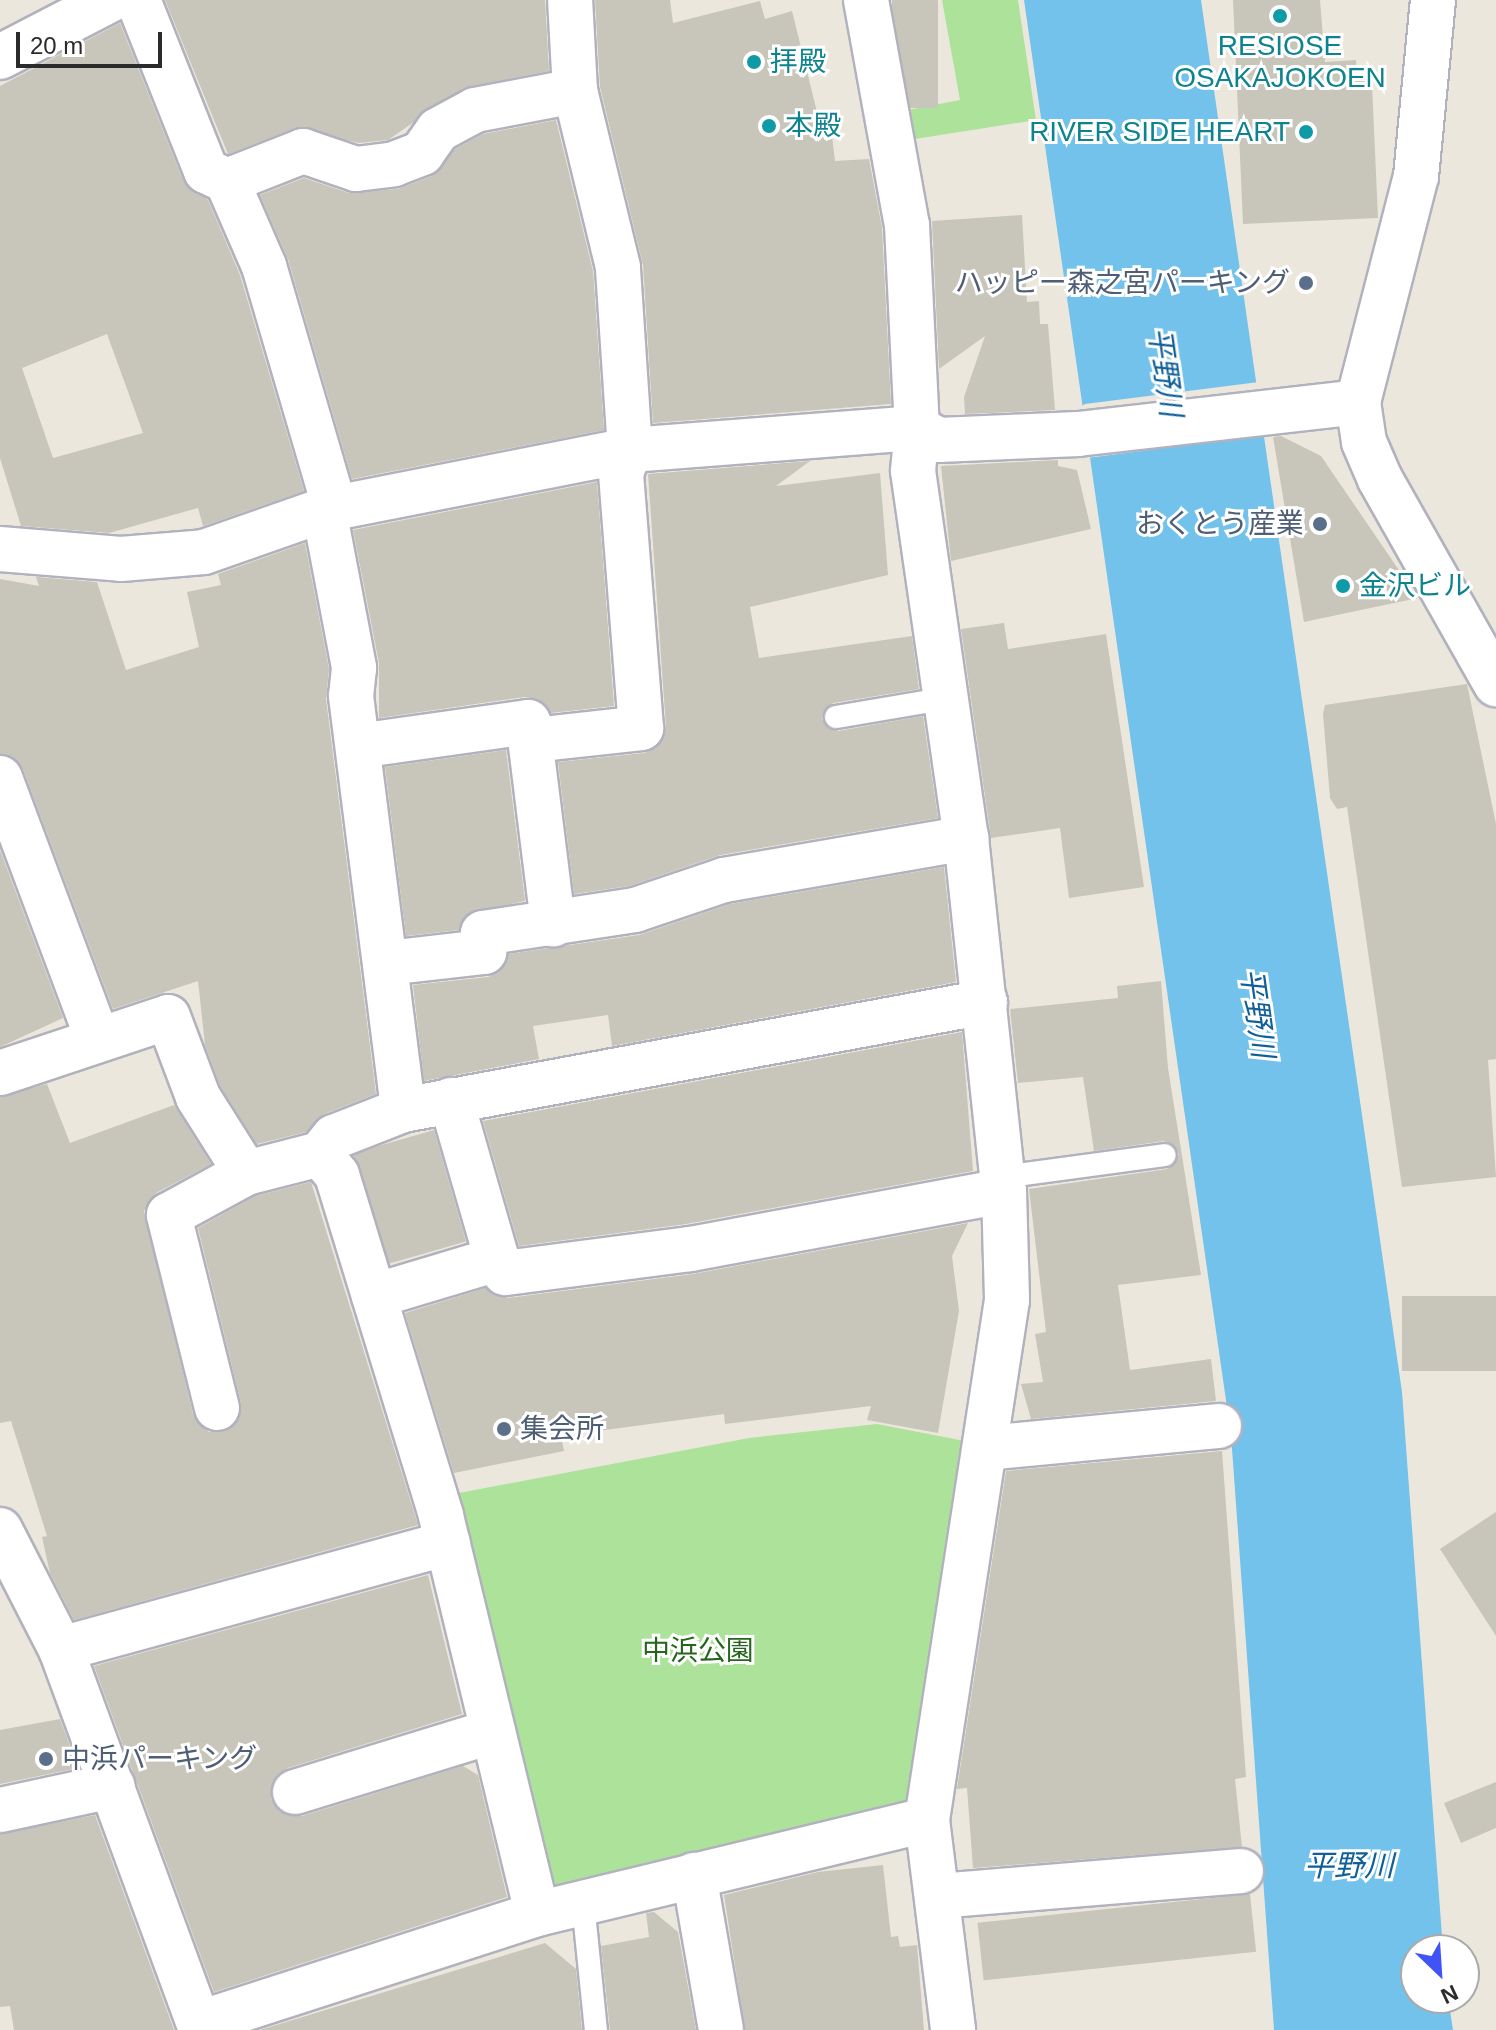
<!DOCTYPE html>
<meta charset="utf-8">
<style>
body{margin:0}
#map{position:relative;width:1496px;height:2030px;overflow:hidden;background:#ece7dd;font-family:Helvetica,"Noto Sans JP",sans-serif}
div>[style]{position:absolute}
[style*='--x']{left:calc(var(--x)*1px);top:calc(var(--y)*1px);width:calc(var(--w)*1px);rotate:calc(var(--a)*1deg)}
.green>*{inset:0;background:#ade29b}
.water>*{inset:0;background:#72c2ec}
.pier>*{inset:0;background:#ece7dd}
.building>*{inset:0;background:#c8c5bb;transform-origin:0 0}
.roads{filter:drop-shadow(2px 0 #b1b2be) drop-shadow(-2px 0 #b1b2be) drop-shadow(0 2px #b1b2be) drop-shadow(0 -2px #b1b2be)}
.lane>*{height:22px;margin:-11px;padding:0 11px;transform-origin:11px;border-radius:11px;background:#fff}
.street>*{height:44px;margin:-22px;padding:0 22px;transform-origin:22px;border-radius:22px;background:#fff}
.secondary>*{height:44px;margin:-22px;padding:0 22px;transform-origin:22px;border-radius:22px;background:#fff}
.dots>*{width:22px;height:22px;translate:-50% -50%;box-sizing:border-box;border:4px solid #fff;border-radius:50%}
span{translate:-50% -50%;white-space:nowrap;text-align:center;line-height:1.15;-webkit-text-stroke:6px #fff;paint-order:stroke}
.culture-label{font-size:28px;color:#0d838f}
.left{translate:0 -50%;text-align:left}
.right{translate:-100% -50%;text-align:right}
.service-label{font-size:28px;color:#4e5e75}
.park-label{font-size:28px;color:#25661c}
.water-label{font-size:30px;color:#105f99;font-style:italic}
.north{position:absolute;left:1400px;top:1934px;width:80px;height:80px;box-sizing:border-box;background:#fff;border:2px solid #aaa;border-radius:50%;rotate:155deg;font-size:22px;font-weight:700;line-height:32px;text-align:center;color:#2b2b2b}
.north::after{content:'';display:block;margin:auto;width:28px;height:36px;background:#4053f6;clip-path:polygon(50% 0,100% 100%,50% 72%,0 100%)}
.scale{position:absolute;left:16px;top:32px;width:146px;height:36px;box-sizing:border-box;border:4px solid #2b2b2b;border-top:0;padding-left:10px;font-size:24px;line-height:28px;white-space:nowrap;color:#2b2b2b;-webkit-text-stroke:6px #fff;paint-order:stroke}
</style>
<div id="map">
<div class="green">
<div style="clip-path:polygon(942px 0,1018px 0,1036px 120px,915px 139px,908px 110px,960px 100px)"></div>
<div style="clip-path:polygon(877px 1424px,970px 1442px,910px 1804px,546px 1892px,459px 1493px,749px 1438px)"></div>
</div>
<div class="water">
<div style="clip-path:polygon(1024px 0,1201px 0,1402px 1392px,1443px 1950px,1416px 1950px,1416px 1998px,1448px 1998px,1453px 2030px,1274px 2030px,1231px 1435px)"></div>
</div>
<div class="pier">
<div style="clip-path:polygon(1259px 382px,1267px 435px,1087px 458px,1080px 407px,1085px 404px)"></div>
</div>
<div class="building">
<div style="clip-path:polygon(165px 0,545px 0,549px 71px,463px 88px,388px 140px,359px 143px,295px 128px,228px 154px)"></div>
<div style="clip-path:polygon(595px 0,670px 0,673px 23px,760px 1px,765px 19px,792px 11px,819px 120px,830px 119px,835px 161px,869px 159px,882px 228px,891px 404px,653px 423px,643px 265px,600px 87px)"></div>
<div style="left:892px;top:0;width:46px;height:108px"></div>
<div style="clip-path:polygon(1233px 0,1320px 0,1325px 62px,1356px 60px,1357px 78px,1372px 84px,1378px 218px,1243px 224px)"></div>
<div style="clip-path:polygon(evenodd,120px 23px,183px 180px,208px 200px,240px 275px,304px 491px,203px 526px,198px 508px,109px 533px,21px 526px,0 458px,0 86px,120px 23px,107px 334px,143px 433px,53px 458px,22px 368px,107px 334px)"></div>
<div style="clip-path:polygon(556px 120px,593px 271px,604px 430px,352px 479px,288px 259px,260px 195px,304px 178px,349px 193px,398px 189px,432px 176px,455px 149px,483px 134px)"></div>
<div style="clip-path:polygon(1022px 215px,1027px 302px,1039px 301px,1040px 324px,1048px 324px,1055px 410px,965px 414px,964px 397px,985px 336px,939px 369px,932px 221px)"></div>
<div style="clip-path:polygon(1281px 436px,1321px 456px,1418px 598px,1304px 622px,1273px 437px)"></div>
<div style="clip-path:polygon(1058px 460px,1058px 466px,1077px 470px,1091px 529px,951px 561px,941px 466px)"></div>
<div style="clip-path:polygon(810px 461px,776px 486px,880px 473px,888px 575px,750px 607px,759px 658px,912px 636px,919px 689px,833px 703px,822px 719px,838px 731px,923px 716px,938px 818px,720px 855px,629px 886px,574px 894px,558px 762px,644px 753px,656px 748px,666px 727px,648px 474px)"></div>
<div style="clip-path:polygon(597px 482px,614px 706px,550px 713px,538px 699px,524px 697px,379px 718px,379px 663px,353px 530px)"></div>
<div style="clip-path:polygon(305px 543px,329px 669px,326px 699px,376px 1094px,324px 1114px,306px 1132px,257px 1144px,220px 1086px,205px 1045px,198px 981px,113px 1009px,23px 769px,0 754px,0 579px,39px 586px,36px 577px,97px 582px,126px 670px,199px 647px,187px 592px,221px 585px,218px 574px)"></div>
<div style="clip-path:polygon(1004px 623px,1008px 649px,1106px 634px,1144px 887px,1069px 898px,1060px 828px,991px 838px,961px 629px)"></div>
<div style="clip-path:polygon(1467px 684px,1496px 824px,1496px 1059px,1488px 1060px,1496px 1177px,1402px 1187px,1347px 807px,1337px 809px,1330px 798px,1323px 714px,1325px 705px)"></div>
<div style="clip-path:polygon(506px 750px,525px 901px,469px 913px,459px 930px,406px 936px,385px 767px)"></div>
<div style="clip-path:polygon(0 850px,63px 1018px,0 1047px)"></div>
<div style="clip-path:polygon(944px 867px,956px 982px,612px 1046px,608px 1015px,533px 1026px,539px 1059px,424px 1081px,413px 985px,488px 977px,499px 972px,508px 954px,639px 935px,730px 904px)"></div>
<div style="clip-path:polygon(1161px 981px,1168px 1068px,1201px 1275px,1118px 1285px,1130px 1370px,1211px 1359px,1216px 1401px,1031px 1419px,1021px 1384px,1043px 1382px,1035px 1334px,1046px 1332px,1029px 1189px,1167px 1169px,1179px 1154px,1164px 1141px,1094px 1151px,1083px 1077px,1018px 1083px,1010px 1009px,1118px 998px,1117px 986px)"></div>
<div style="clip-path:polygon(962px 1032px,973px 1171px,686px 1224px,519px 1246px,483px 1121px)"></div>
<div style="clip-path:polygon(47px 1084px,70px 1143px,174px 1105px,211px 1164px,156px 1193px,144px 1211px,193px 1414px,209px 1432px,234px 1426px,241px 1403px,198px 1228px,255px 1196px,311px 1182px,418px 1525px,74px 1620px,50px 1573px,42px 1537px,47px 1536px,11px 1421px,0 1423px,0 1097px)"></div>
<div style="left:434px;top:1130px;width:116px;height:84px;rotate:74deg"></div>
<div style="clip-path:polygon(968px 1223px,952px 1256px,959px 1311px,938px 1433px,867px 1420px,871px 1406px,725px 1424px,724px 1414px,561px 1436px,564px 1451px,454px 1473px,405px 1313px,486px 1288px,508px 1298px,693px 1274px)"></div>
<div style="left:1496px;top:1296px;width:75px;height:94px;rotate:90deg"></div>
<div style="clip-path:polygon(1222px 1451px,1246px 1777px,1235px 1779px,1242px 1847px,973px 1868px,967px 1788px,957px 1789px,1006px 1471px)"></div>
<div style="clip-path:polygon(1496px 1512px,1496px 1636px,1440px 1549px)"></div>
<div style="clip-path:polygon(428px 1575px,462px 1714px,288px 1768px,276px 1776px,271px 1799px,279px 1811px,302px 1816px,463px 1766px,478px 1775px,507px 1897px,214px 1992px,94px 1666px)"></div>
<div style="clip-path:polygon(60px 1719px,78px 1768px,0 1784px,0 1730px)"></div>
<div style="clip-path:polygon(1496px 1782px,1496px 1828px,1461px 1843px,1444px 1803px)"></div>
<div style="clip-path:polygon(95px 1815px,174px 2030px,14px 2030px,10px 2006px,0 2007px,0 1834px)"></div>
<div style="clip-path:polygon(883px 1865px,891px 1937px,898px 1936px,900px 1947px,917px 1945px,924px 2030px,745px 2030px,724px 1895px,818px 1872px)"></div>
<div style="left:1250px;top:1894px;width:58px;height:274px;rotate:84deg"></div>
<div style="clip-path:polygon(654px 1912px,678px 1932px,696px 2030px,610px 2030px,601px 1946px,649px 1937px,646px 1913px)"></div>
<div style="clip-path:polygon(545px 1943px,576px 1969px,582px 2030px,260px 2030px)"></div>
</div>
<div class="roads">
<div class="lane">
<div style="--x:836;--y:717;--w:114;--a:-9.6"></div>
<div style="--x:1003;--y:1177;--w:163;--a:-7.7"></div>
<div style="--x:583;--y:1903;--w:128;--a:84.2"></div>
</div>
<div class="street">
<div style="--x:138;--y:0;--w:184;--a:68.3"></div>
<div style="--x:206;--y:171;--w:23;--a:25"></div>
<div style="--x:227;--y:181;--w:93;--a:66.5"></div>
<div style="--x:264;--y:266;--w:239;--a:73.7"></div>
<div style="--x:331;--y:495;--w:17;--a:115"></div>
<div style="--x:324;--y:510;--w:161;--a:79.2"></div>
<div style="--x:354;--y:668;--w:28;--a:96"></div>
<div style="--x:351;--y:696;--w:417;--a:82.8"></div>
<div style="--x:866;--y:0;--w:229;--a:79.7"></div>
<div style="--x:907;--y:225;--w:203;--a:87.2"></div>
<div style="--x:917;--y:428;--w:43;--a:95.3"></div>
<div style="--x:913;--y:471;--w:371;--a:81.8"></div>
<div style="--x:966;--y:838;--w:355;--a:83.9"></div>
<div style="--x:1004;--y:1191;--w:109;--a:88.4"></div>
<div style="--x:1007;--y:1300;--w:526;--a:98.75"></div>
<div style="--x:927;--y:1820;--w:212;--a:82.9"></div>
<div style="--x:0;--y:57;--w:124;--a:-27.4"></div>
<div style="--x:227;--y:181;--w:82;--a:-21.5"></div>
<div style="--x:303;--y:151;--w:56;--a:18.8"></div>
<div style="--x:356;--y:169;--w:38;--a:-7"></div>
<div style="--x:394;--y:164;--w:30;--a:-21"></div>
<div style="--x:422;--y:153;--w:28;--a:-55"></div>
<div style="--x:438;--y:130;--w:42;--a:-28.4"></div>
<div style="--x:475;--y:110;--w:102;--a:-10.8"></div>
<div style="--x:0;--y:549;--w:121;--a:4.7"></div>
<div style="--x:121;--y:559;--w:83;--a:-4.8"></div>
<div style="--x:204;--y:552;--w:127;--a:-19.3"></div>
<div style="--x:324;--y:510;--w:312;--a:-11.1"></div>
<div style="--x:630;--y:450;--w:288;--a:-4.4"></div>
<div style="--x:917;--y:428;--w:25;--a:29"></div>
<div style="--x:939;--y:440;--w:139;--a:-2.5"></div>
<div style="--x:1078;--y:434;--w:282;--a:-6.5"></div>
<div style="--x:533;--y:740;--w:109;--a:-6.3"></div>
<div style="--x:641;--y:728;--w:256;--a:-94.5"></div>
<div style="--x:621;--y:473;--w:25;--a:-69"></div>
<div style="--x:630;--y:450;--w:183;--a:-93.8"></div>
<div style="--x:618;--y:267;--w:181;--a:-103.7"></div>
<div style="--x:575;--y:91;--w:91;--a:-93.1"></div>
<div style="--x:358;--y:746;--w:172;--a:-8"></div>
<div style="--x:528;--y:722;--w:204;--a:82.9"></div>
<div style="--x:0;--y:778;--w:278;--a:69.5"></div>
<div style="--x:387;--y:963;--w:98;--a:-6.5"></div>
<div style="--x:484;--y:952;--w:19;--a:-93"></div>
<div style="--x:483;--y:933;--w:154;--a:-8.6"></div>
<div style="--x:635;--y:910;--w:94;--a:-18.6"></div>
<div style="--x:724;--y:880;--w:246;--a:-9.8"></div>
<div style="--x:0;--y:1073;--w:177;--a:-18.4"></div>
<div style="--x:168;--y:1017;--w:85;--a:69.4"></div>
<div style="--x:198;--y:1097;--w:90;--a:57.7"></div>
<div style="--x:451;--y:1100;--w:166;--a:73.9"></div>
<div style="--x:320;--y:1154;--w:27;--a:51"></div>
<div style="--x:337;--y:1175;--w:357;--a:73"></div>
<div style="--x:441;--y:1516;--w:409;--a:76.4"></div>
<div style="--x:374;--y:1296;--w:128;--a:-16.7"></div>
<div style="--x:497;--y:1259;--w:16;--a:60"></div>
<div style="--x:505;--y:1273;--w:187;--a:-7.4"></div>
<div style="--x:690;--y:1249;--w:319;--a:-10.5"></div>
<div style="--x:217;--y:1408;--w:199;--a:-104"></div>
<div style="--x:169;--y:1215;--w:88;--a:-28.6"></div>
<div style="--x:246;--y:1173;--w:76;--a:-14.4"></div>
<div style="--x:320;--y:1154;--w:22;--a:-51"></div>
<div style="--x:334;--y:1137;--w:74;--a:-21.4"></div>
<div style="--x:403;--y:1110;--w:592;--a:-10.51"></div>
<div style="--x:985;--y:1448;--w:235;--a:-5.4"></div>
<div style="--x:0;--y:1530;--w:134;--a:62.9"></div>
<div style="--x:61;--y:1649;--w:406;--a:69.8"></div>
<div style="--x:61;--y:1649;--w:401;--a:-15.3"></div>
<div style="--x:295;--y:1792;--w:207;--a:-17.1"></div>
<div style="--x:0;--y:1810;--w:115;--a:-12.1"></div>
<div style="--x:694;--y:1875;--w:157;--a:80.1"></div>
<div style="--x:937;--y:1896;--w:305;--a:-4.7"></div>
<div style="--x:200;--y:2023;--w:354;--a:-17.9"></div>
<div style="--x:537;--y:1914;--w:401;--a:-13.6"></div>
</div>
<div class="secondary">
<div style="--x:1433;--y:0;--w:177;--a:95.5"></div>
<div style="--x:1416;--y:176;--w:233;--a:104.4"></div>
<div style="--x:1358;--y:402;--w:40;--a:81.5"></div>
<div style="--x:1364;--y:442;--w:40;--a:66.6"></div>
<div style="--x:1380;--y:479;--w:236;--a:60.5"></div>
</div>
</div>
<div class="dots">
<div style="left:1280px;top:16px;background:#0f9aa8"></div>
<div style="left:754px;top:62px;background:#0f9aa8"></div>
<div style="left:769px;top:126px;background:#0f9aa8"></div>
<div style="left:1306px;top:132px;background:#0f9aa8"></div>
<div style="left:1306px;top:283px;background:#5c6f8a"></div>
<div style="left:1320px;top:524px;background:#5c6f8a"></div>
<div style="left:1343px;top:586px;background:#0f9aa8"></div>
<div style="left:504px;top:1429px;background:#5c6f8a"></div>
<div style="left:46px;top:1759px;background:#5c6f8a"></div>
</div>
<div class="culture-label">
<span style="left:1280px;top:62px">RESIOSE<br>OSAKAJOKOEN</span>
<span class="left" style="left:770px;top:62px">拝殿</span>
<span class="left" style="left:785px;top:126px">本殿</span>
<span class="right" style="left:1290px;top:132px">RIVER SIDE HEART</span>
<span class="left" style="left:1359px;top:586px">金沢ビル</span>
</div>
<div class="service-label">
<span class="right" style="left:1290px;top:283px">ハッピー森之宮パーキング</span>
<span class="right" style="left:1304px;top:524px">おくとう産業</span>
<span class="left" style="left:520px;top:1429px">集会所</span>
<span class="left" style="left:62px;top:1759px">中浜パーキング</span>
</div>
<div class="park-label">
<span style="left:698px;top:1651px">中浜公園</span>
</div>
<div class="water-label">
<span style="left:1165px;top:372px;rotate:82deg">平野川</span>
<span style="left:1257px;top:1013px;rotate:82deg">平野川</span>
<span style="left:1349px;top:1866px">平野川</span>
</div>
<div class="north">N</div>
<div class="scale">20 m</div>
</div>
